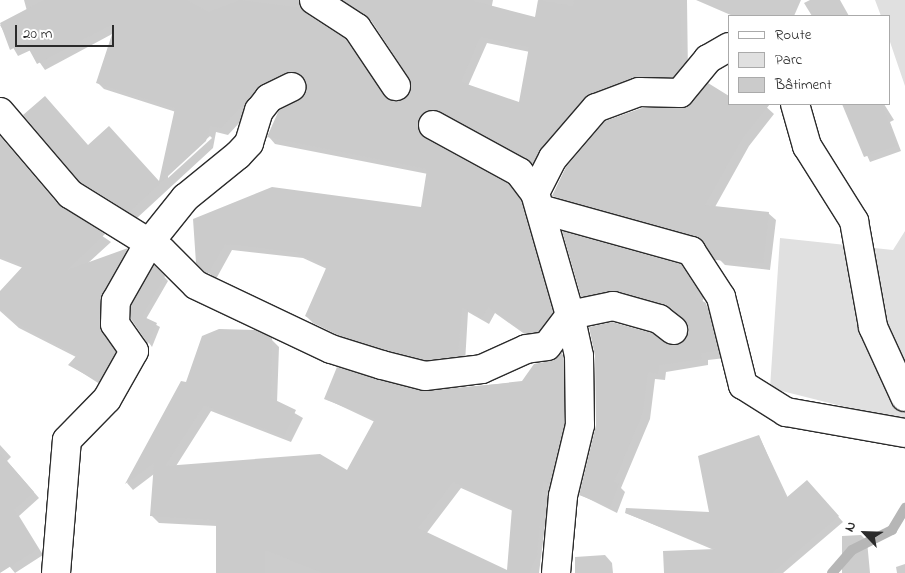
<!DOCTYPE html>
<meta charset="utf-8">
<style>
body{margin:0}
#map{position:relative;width:905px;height:573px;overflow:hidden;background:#fff;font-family:"Indie Flower",sans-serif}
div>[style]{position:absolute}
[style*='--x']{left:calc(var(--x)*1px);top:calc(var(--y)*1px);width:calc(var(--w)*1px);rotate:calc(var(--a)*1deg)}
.green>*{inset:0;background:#e0e0e0}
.shadow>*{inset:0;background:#0003}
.stream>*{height:10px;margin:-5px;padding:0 5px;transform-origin:5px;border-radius:5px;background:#b6b6b6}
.building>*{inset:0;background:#cbcbcb}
.roads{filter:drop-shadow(1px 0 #2b2b2b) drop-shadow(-1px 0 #2b2b2b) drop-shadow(0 1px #2b2b2b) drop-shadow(0 -1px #2b2b2b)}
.street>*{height:28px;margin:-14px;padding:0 14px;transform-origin:14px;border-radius:14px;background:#fff}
span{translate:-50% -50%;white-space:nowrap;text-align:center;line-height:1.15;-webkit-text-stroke:5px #fff;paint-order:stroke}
.legend{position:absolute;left:728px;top:15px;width:162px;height:90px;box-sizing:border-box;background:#fff;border:1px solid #aaa;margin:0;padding:6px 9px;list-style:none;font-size:15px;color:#2b2b2b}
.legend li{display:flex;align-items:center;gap:10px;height:25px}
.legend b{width:25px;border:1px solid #aaa}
.north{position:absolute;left:840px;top:508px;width:50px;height:50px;-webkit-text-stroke:4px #fff;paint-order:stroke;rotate:294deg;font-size:14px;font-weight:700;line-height:20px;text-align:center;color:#2b2b2b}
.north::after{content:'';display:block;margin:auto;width:18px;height:22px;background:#2b2b2b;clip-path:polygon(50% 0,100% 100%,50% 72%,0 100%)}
.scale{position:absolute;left:15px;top:25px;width:99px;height:22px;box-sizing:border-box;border:2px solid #2b2b2b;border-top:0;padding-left:6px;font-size:15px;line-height:18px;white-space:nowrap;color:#2b2b2b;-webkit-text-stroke:4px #fff;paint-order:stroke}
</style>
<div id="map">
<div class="green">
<div style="clip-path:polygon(875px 0,905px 0,905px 86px,889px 39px,889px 16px,881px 16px)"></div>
<div style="clip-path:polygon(905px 231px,905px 422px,770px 388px,780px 238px,893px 250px)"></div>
</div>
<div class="shadow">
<div style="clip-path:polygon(evenodd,24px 0,309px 0,306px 13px,352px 48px,390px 101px,405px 100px,413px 84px,373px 22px,340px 0,493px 0,491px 10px,536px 19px,539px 0,687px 0,688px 74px,680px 84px,641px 84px,540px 170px,448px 118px,439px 116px,424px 134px,429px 142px,515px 192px,527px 208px,559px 319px,533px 340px,495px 313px,489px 324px,468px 312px,465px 363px,434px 366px,356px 344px,313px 323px,306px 316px,327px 269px,303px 258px,232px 250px,216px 279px,205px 270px,194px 220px,422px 209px,428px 174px,275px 144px,269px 137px,306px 96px,307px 82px,301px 78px,269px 91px,228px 135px,216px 132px,213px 148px,137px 218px,81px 181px,89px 147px,160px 183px,176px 112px,104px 89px,97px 82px,114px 33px,45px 70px,31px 50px,18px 56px,0 25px,27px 11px,24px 0,487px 43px,530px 52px,520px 104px,468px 86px,487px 43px,24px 0,210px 136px,212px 138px,168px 178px,168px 175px,210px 136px)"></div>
<div style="clip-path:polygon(696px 0,801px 0,794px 16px,733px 16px)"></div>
<div style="clip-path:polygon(810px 0,840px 0,849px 16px,812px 16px,804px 3px)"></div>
<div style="clip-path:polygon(729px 104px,763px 104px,774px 114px,749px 146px,715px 207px,768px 213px,776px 220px,770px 270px,725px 265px,703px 243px,560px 202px,553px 194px,687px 109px)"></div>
<div style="clip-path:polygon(849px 104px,884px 104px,894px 120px,890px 122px,901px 151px,870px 162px,845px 106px)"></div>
<div style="clip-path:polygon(0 137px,60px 207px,111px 242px,87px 264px,128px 250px,134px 256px,106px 332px,122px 359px,106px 388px,70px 365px,76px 357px,19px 328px,0 311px,0 293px,23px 268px,0 259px)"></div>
<div style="clip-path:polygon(680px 266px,704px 298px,702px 302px,713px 312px,725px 358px,708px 360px,708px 365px,666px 372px,665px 380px,655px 379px,650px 419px,621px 488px,625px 492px,617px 513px,581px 495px,597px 425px,671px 347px,687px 340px,689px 325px,672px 311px,625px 298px,589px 303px,582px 296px)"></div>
<div style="clip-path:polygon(155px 267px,168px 281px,146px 319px,160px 327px,152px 347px,132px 319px)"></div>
<div style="clip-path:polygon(evenodd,272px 340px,279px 347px,277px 403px,303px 418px,291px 442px,211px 411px,176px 466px,348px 472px,375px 422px,326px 399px,522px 382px,562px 354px,569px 360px,571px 431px,557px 490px,550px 487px,539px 573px,218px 573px,217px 526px,159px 523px,152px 516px,154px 474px,133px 490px,127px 483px,182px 382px,186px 384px,272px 340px,461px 488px,513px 511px,508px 572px,426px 534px,461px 488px)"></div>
<div style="clip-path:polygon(759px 436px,788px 498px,812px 487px,843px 522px,783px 573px,671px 573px,714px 550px,626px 513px,710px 513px)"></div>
<div style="clip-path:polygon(0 445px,11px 457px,7px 461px,39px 498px,19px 516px,43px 555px,15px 573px,0 555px)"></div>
<div style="clip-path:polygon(861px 535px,867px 541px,870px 573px,842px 573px,842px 536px)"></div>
<div style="clip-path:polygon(605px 555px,612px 563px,613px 573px,575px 573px,575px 557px)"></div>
<div style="clip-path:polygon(905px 564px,905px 573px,897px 573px,896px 567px)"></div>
</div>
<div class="stream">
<div style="--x:832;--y:573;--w:30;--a:-49"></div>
<div style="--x:852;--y:550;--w:45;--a:-26.6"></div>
<div style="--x:892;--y:530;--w:26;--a:-59"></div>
</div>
<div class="building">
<div style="clip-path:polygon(evenodd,44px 0,186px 0,208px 12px,240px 0,296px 7px,346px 39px,383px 95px,397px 102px,410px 93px,409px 78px,370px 19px,349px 0,470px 0,535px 17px,538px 0,573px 6px,574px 0,680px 0,682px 66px,673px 77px,634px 77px,590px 94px,532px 164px,440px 111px,432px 109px,420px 117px,417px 126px,425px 138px,509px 184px,521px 200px,553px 312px,538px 331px,526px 333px,488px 307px,482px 318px,462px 307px,458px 356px,426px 360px,348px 338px,305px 316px,327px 266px,295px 252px,225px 244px,208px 274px,205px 272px,196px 263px,193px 219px,272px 187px,421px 207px,427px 169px,267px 137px,279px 110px,305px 95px,306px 80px,293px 71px,262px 84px,221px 128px,210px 126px,206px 141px,129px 212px,80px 182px,23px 115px,45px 96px,88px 145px,109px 126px,159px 181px,175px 108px,96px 83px,116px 22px,37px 64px,25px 42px,10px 50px,0 23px,44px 0,480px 37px,529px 47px,519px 102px,461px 82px,480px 37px)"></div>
<div style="clip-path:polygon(708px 83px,729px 96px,729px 104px,770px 104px,742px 139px,705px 205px,769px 212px,763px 263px,715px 260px,695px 236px,552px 196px,566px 167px,605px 121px,642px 108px,686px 107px)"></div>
<div style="clip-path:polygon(842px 104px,882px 104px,897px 146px,864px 157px)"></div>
<div style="clip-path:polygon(0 136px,58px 204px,105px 234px,67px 270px,128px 248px,100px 300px,99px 324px,116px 352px,99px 382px,68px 365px,77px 355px,11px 320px,0 309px,0 291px,24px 265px,0 256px)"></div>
<div style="clip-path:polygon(562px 231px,681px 264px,698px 290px,694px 296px,706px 303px,718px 351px,701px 353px,702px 359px,659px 365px,658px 374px,648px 372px,643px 412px,614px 482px,619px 484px,610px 507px,579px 495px,596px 425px,595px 356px,589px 327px,612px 322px,652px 333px,671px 345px,686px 339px,688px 325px,664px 304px,617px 291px,581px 297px)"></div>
<div style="clip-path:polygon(154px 265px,165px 276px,142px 316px,157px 323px,148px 344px,131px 319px,131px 305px)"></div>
<div style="clip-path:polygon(evenodd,219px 329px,255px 330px,272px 338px,271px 398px,296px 410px,284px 436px,204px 405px,165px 466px,320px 454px,347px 470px,375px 419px,324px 399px,337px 367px,427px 392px,522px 381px,534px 364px,555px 360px,562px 352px,564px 423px,550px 484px,543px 481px,537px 556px,529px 573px,323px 573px,265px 550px,265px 573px,216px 573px,216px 520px,150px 516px,154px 463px,125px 484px,181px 381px,186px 382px,202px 336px,219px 329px,453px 482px,512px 508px,507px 570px,418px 528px,453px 482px)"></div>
<div style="clip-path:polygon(759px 435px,786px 498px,807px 480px,839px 516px,772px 573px,664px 573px,663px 551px,716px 549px,625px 513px,626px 508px,709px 512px,698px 456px)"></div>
<div style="clip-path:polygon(0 453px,34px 492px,14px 510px,38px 549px,0 573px)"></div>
</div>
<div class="roads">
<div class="street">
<div style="--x:314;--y:0;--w:51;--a:33.1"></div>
<div style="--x:357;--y:28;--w:70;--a:56.1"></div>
<div style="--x:795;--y:104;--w:44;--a:74.1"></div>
<div style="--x:807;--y:146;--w:89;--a:57.9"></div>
<div style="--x:854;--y:221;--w:108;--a:79.8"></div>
<div style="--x:873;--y:327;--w:77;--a:65.4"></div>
<div style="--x:0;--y:112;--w:108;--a:49.5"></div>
<div style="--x:70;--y:194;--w:108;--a:31.8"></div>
<div style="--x:162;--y:251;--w:48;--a:45"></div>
<div style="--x:196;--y:285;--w:149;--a:25.4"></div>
<div style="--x:331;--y:349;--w:53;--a:17.4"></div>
<div style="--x:382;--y:365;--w:44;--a:14.3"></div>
<div style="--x:425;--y:376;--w:57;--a:-7"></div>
<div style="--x:482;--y:369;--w:48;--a:-24.4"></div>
<div style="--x:526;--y:349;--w:21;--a:-8"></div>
<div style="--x:547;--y:346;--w:39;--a:-53"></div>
<div style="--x:570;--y:315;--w:44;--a:-11.8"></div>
<div style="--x:613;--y:306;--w:48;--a:15.8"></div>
<div style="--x:659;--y:319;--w:18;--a:38"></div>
<div style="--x:433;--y:125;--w:98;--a:28.7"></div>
<div style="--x:519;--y:172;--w:26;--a:53"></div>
<div style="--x:535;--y:193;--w:127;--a:74"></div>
<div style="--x:570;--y:315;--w:42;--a:77.6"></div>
<div style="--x:579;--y:356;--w:69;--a:89.2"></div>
<div style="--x:580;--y:425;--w:73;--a:103.5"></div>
<div style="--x:563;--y:496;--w:77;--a:95.2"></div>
<div style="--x:535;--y:193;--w:39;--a:-63"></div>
<div style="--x:553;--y:158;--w:66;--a:-49.3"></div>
<div style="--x:596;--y:108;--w:46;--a:-20.4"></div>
<div style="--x:639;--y:92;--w:41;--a:1.4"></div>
<div style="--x:680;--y:93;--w:44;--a:-50.5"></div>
<div style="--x:708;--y:59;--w:24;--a:-30"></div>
<div style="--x:540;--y:209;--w:157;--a:15.5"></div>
<div style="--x:691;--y:251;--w:55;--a:56.9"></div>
<div style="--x:721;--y:297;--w:91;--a:76"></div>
<div style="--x:743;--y:385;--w:51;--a:32.1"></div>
<div style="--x:786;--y:412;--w:121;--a:10"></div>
<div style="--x:56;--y:573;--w:133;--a:-85.3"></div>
<div style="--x:67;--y:440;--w:57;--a:-45.7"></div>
<div style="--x:107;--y:399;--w:55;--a:-60.6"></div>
<div style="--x:134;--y:351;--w:33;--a:-125"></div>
<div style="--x:115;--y:324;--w:23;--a:-88"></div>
<div style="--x:116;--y:301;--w:67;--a:-60.4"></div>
<div style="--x:149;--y:243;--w:58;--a:-51.3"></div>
<div style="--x:185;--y:198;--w:68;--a:-39.1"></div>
<div style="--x:238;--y:155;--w:16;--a:-47"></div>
<div style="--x:249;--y:143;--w:34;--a:-73"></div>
<div style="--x:259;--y:111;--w:16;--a:-52"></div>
<div style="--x:269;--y:98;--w:25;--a:-26"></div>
</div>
</div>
<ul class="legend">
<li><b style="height:6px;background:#fff"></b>Route</li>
<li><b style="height:14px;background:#e0e0e0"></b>Parc</li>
<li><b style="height:14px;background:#cbcbcb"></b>Bâtiment</li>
</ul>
<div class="north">N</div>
<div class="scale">20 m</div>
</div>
